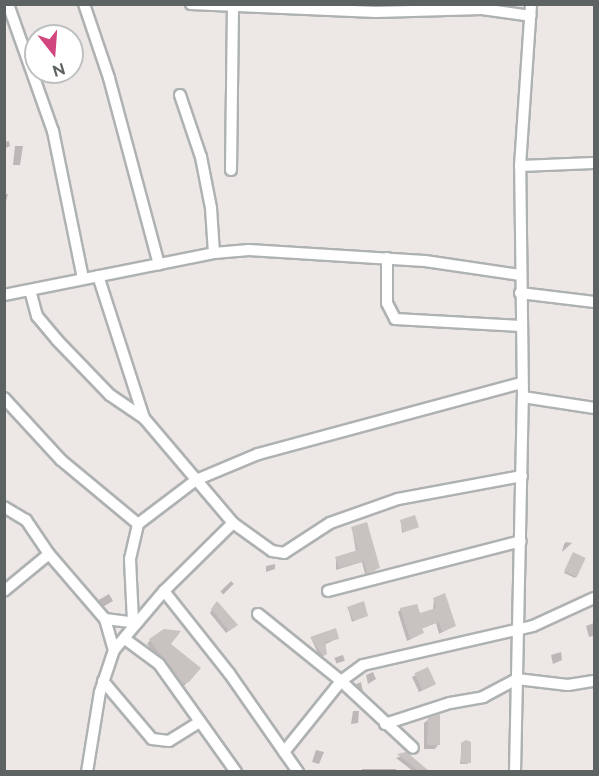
<!DOCTYPE html>
<style>
body{margin:0}
#map{position:relative;width:599px;height:776px;overflow:hidden;background:#ede7e5;font-family:Raleway,sans-serif}
div>[style]{position:absolute}
[style*='--x']{left:calc(var(--x)*1px);top:calc(var(--y)*1px);width:calc(var(--w)*1px);rotate:calc(var(--a)*1deg)}
.shadow>*{inset:0;background:#0003;transform-origin:0 0}
.building>*{inset:0;background:#c8c2c1;transform-origin:0 0}
.roads{filter:drop-shadow(2px 0 #aeb2b3) drop-shadow(-2px 0 #aeb2b3) drop-shadow(0 2px #aeb2b3) drop-shadow(0 -2px #aeb2b3)}
.minor>*{height:10px;margin:-5px;padding:0 5px;transform-origin:5px;border-radius:5px;background:#fff}
span{translate:-50% -50%;white-space:nowrap;text-align:center;line-height:1.15;-webkit-text-stroke:6px #fff;paint-order:stroke}
.frame{position:absolute;inset:0;border:6px solid #5d6363;pointer-events:none}
.north{position:absolute;left:24px;top:24px;width:60px;height:60px;box-sizing:border-box;background:#fff;border:2px solid #bec1c1;border-radius:50%;rotate:163deg;font-size:16px;font-weight:700;line-height:24px;text-align:center;color:#5d6363}
.north::after{content:'';display:block;margin:auto;width:21px;height:27px;background:#d24680;clip-path:polygon(50% 0,100% 100%,50% 72%,0 100%)}
</style>
<div id="map">
<div class="shadow">
<div style="clip-path:polygon(9px 141px,10px 146px,4px 149px,4px 142px)"></div>
<div style="clip-path:polygon(15px 146px,23px 146px,20px 165px,13px 165px)"></div>
<div style="clip-path:polygon(4px 194px,8px 194px,6px 201px,4px 201px)"></div>
<div style="clip-path:polygon(401px 521px,417px 526px,402px 533px)"></div>
<div style="clip-path:polygon(352px 528px,376px 570px,365px 574px,362px 562px,336px 570px,336px 558px,356px 552px)"></div>
<div style="clip-path:polygon(566px 542px,572px 543px,562px 552px,564px 544px)"></div>
<div style="clip-path:polygon(573px 554px,577px 575px,575px 578px,564px 573px)"></div>
<div style="clip-path:polygon(275px 564px,275px 569px,266px 572px,266px 566px)"></div>
<div style="left:231px;top:581px;width:4px;height:15px;rotate:45deg"></div>
<div style="left:109px;top:594px;width:8px;height:14px;rotate:60deg"></div>
<div style="clip-path:polygon(434px 599px,454px 626px,439px 634px,436px 623px,421px 629px,419px 635px,407px 641px,398px 612px,401px 609px,419px 615px,433px 610px)"></div>
<div style="clip-path:polygon(215px 605px,234px 627px,226px 633px,210px 613px)"></div>
<div style="clip-path:polygon(348px 608px,366px 615px,352px 622px)"></div>
<div style="clip-path:polygon(594px 623px,594px 636px,589px 637px,586px 626px)"></div>
<div style="clip-path:polygon(311px 638px,338px 638px,322px 646px,326px 654px,320px 658px)"></div>
<div style="clip-path:polygon(150px 640px,169px 644px,188px 681px,184px 686px,178px 687px,147px 644px)"></div>
<div style="clip-path:polygon(561px 652px,562px 660px,553px 664px,551px 655px)"></div>
<div style="left:343px;top:655px;width:6px;height:9px;rotate:72deg"></div>
<div style="clip-path:polygon(427px 669px,431px 686px,419px 692px,412px 677px)"></div>
<div style="clip-path:polygon(373px 672px,376px 679px,368px 684px,366px 675px)"></div>
<div style="clip-path:polygon(361px 682px,363px 692px,361px 694px,354px 685px)"></div>
<div style="clip-path:polygon(353px 711px,359px 711px,358px 723px,351px 724px)"></div>
<div style="clip-path:polygon(429px 719px,438px 745px,435px 749px,424px 749px,424px 723px)"></div>
<div style="clip-path:polygon(462px 744px,470px 762px,467px 764px,460px 764px)"></div>
<div style="clip-path:polygon(316px 750px,324px 752px,319px 764px,312px 762px)"></div>
<div style="clip-path:polygon(406px 754px,427px 772px,414px 772px,396px 758px)"></div>
<div style="left:362px;top:769px;width:34px;height:4px"></div>
</div>
<div class="building">
<div style="left:415px;top:515px;width:13px;height:16px;rotate:72deg"></div>
<div style="clip-path:polygon(367px 522px,380px 568px,367px 573px,364px 561px,339px 568px,335px 557px,358px 550px,351px 527px)"></div>
<div style="left:573px;top:552px;width:14px;height:21px;rotate:25deg"></div>
<div style="clip-path:polygon(445px 593px,456px 626px,442px 632px,439px 622px,422px 628px,424px 633px,410px 639px,400px 608px,417px 604px,420px 613px,436px 608px,433px 598px)"></div>
<div style="clip-path:polygon(217px 601px,238px 625px,229px 631px,211px 609px)"></div>
<div style="clip-path:polygon(364px 601px,368px 616px,354px 621px,347px 607px)"></div>
<div style="clip-path:polygon(336px 628px,339px 639px,325px 642px,327px 654px,323px 656px,310px 637px)"></div>
<div style="clip-path:polygon(164px 629px,181px 631px,171px 644px,201px 668px,189px 682px,182px 684px,149px 639px)"></div>
<div style="left:428px;top:667px;width:19px;height:15px;rotate:65deg"></div>
<div style="clip-path:polygon(440px 714px,440px 745px,427px 745px,428px 718px)"></div>
<div style="clip-path:polygon(466px 740px,471px 742px,471px 763px,461px 763px,461px 743px)"></div>
<div style="clip-path:polygon(406px 752px,409px 754px,429px 771px,419px 771px,397px 754px)"></div>
</div>
<div class="roads">
<div class="minor">
<div style="--x:84;--y:4;--w:78;--a:71.3"></div>
<div style="--x:109;--y:78;--w:193;--a:75"></div>
<div style="--x:191;--y:4;--w:185;--a:2.5"></div>
<div style="--x:376;--y:12;--w:106;--a:-1.6"></div>
<div style="--x:482;--y:9;--w:49;--a:8.1"></div>
<div style="--x:9;--y:7;--w:132;--a:70.5"></div>
<div style="--x:53;--y:131;--w:151;--a:78.5"></div>
<div style="--x:180;--y:95;--w:65;--a:71.3"></div>
<div style="--x:201;--y:157;--w:52;--a:78.9"></div>
<div style="--x:211;--y:208;--w:45;--a:86.2"></div>
<div style="--x:520;--y:166;--w:74;--a:-2.3"></div>
<div style="--x:231;--y:170;--w:162;--a:-89.3"></div>
<div style="--x:387;--y:258;--w:45;--a:90"></div>
<div style="--x:387;--y:303;--w:18;--a:63"></div>
<div style="--x:395;--y:319;--w:126;--a:3.2"></div>
<div style="--x:30;--y:290;--w:27;--a:75"></div>
<div style="--x:37;--y:316;--w:31;--a:50"></div>
<div style="--x:57;--y:340;--w:76;--a:46.1"></div>
<div style="--x:110;--y:395;--w:41;--a:34.1"></div>
<div style="--x:520;--y:293;--w:75;--a:6.9"></div>
<div style="--x:4;--y:295;--w:214;--a:-11.3"></div>
<div style="--x:214;--y:253;--w:35;--a:-5"></div>
<div style="--x:249;--y:250;--w:176;--a:3.6"></div>
<div style="--x:425;--y:261;--w:96;--a:8.4"></div>
<div style="--x:523;--y:397;--w:72;--a:8.8"></div>
<div style="--x:4;--y:398;--w:84;--a:47.4"></div>
<div style="--x:61;--y:460;--w:100;--a:39.7"></div>
<div style="--x:4;--y:507;--w:26;--a:31"></div>
<div style="--x:26;--y:520;--w:41;--a:55.9"></div>
<div style="--x:233;--y:523;--w:48;--a:35.7"></div>
<div style="--x:272;--y:551;--w:12;--a:9"></div>
<div style="--x:284;--y:553;--w:55;--a:-33.1"></div>
<div style="--x:330;--y:523;--w:72;--a:-19.4"></div>
<div style="--x:398;--y:499;--w:126;--a:-10.5"></div>
<div style="--x:4;--y:591;--w:58;--a:-39.4"></div>
<div style="--x:49;--y:554;--w:86;--a:49.3"></div>
<div style="--x:105;--y:619;--w:32;--a:74"></div>
<div style="--x:164;--y:591;--w:105;--a:51.6"></div>
<div style="--x:229;--y:673;--w:121;--a:55.1"></div>
<div style="--x:328;--y:591;--w:199;--a:-14.5"></div>
<div style="--x:258;--y:614;--w:107;--a:38.9"></div>
<div style="--x:341;--y:681;--w:27;--a:-36"></div>
<div style="--x:363;--y:665;--w:174;--a:-12.9"></div>
<div style="--x:533;--y:626;--w:67;--a:-24.7"></div>
<div style="--x:105;--y:619;--w:32;--a:7"></div>
<div style="--x:133;--y:621;--w:62;--a:-92.8"></div>
<div style="--x:130;--y:559;--w:36;--a:-77"></div>
<div style="--x:138;--y:524;--w:73;--a:-37.2"></div>
<div style="--x:196;--y:480;--w:67;--a:-22.8"></div>
<div style="--x:258;--y:454;--w:273;--a:-15.1"></div>
<div style="--x:125;--y:639;--w:42;--a:36.3"></div>
<div style="--x:159;--y:664;--w:133;--a:54.5"></div>
<div style="--x:103;--y:681;--w:76;--a:49.8"></div>
<div style="--x:152;--y:739;--w:17;--a:7"></div>
<div style="--x:169;--y:741;--w:36;--a:-32"></div>
<div style="--x:385;--y:724;--w:68;--a:-17.9"></div>
<div style="--x:450;--y:703;--w:34;--a:-10"></div>
<div style="--x:483;--y:697;--w:38;--a:-28"></div>
<div style="--x:517;--y:679;--w:51;--a:6.7"></div>
<div style="--x:568;--y:685;--w:26;--a:-9"></div>
<div style="--x:284;--y:752;--w:91;--a:-51.2"></div>
<div style="--x:341;--y:681;--w:98;--a:42.9"></div>
<div style="--x:87;--y:772;--w:81;--a:-80.8"></div>
<div style="--x:100;--y:692;--w:44;--a:-71.6"></div>
<div style="--x:114;--y:650;--w:77;--a:-49.7"></div>
<div style="--x:164;--y:591;--w:97;--a:-44.6"></div>
<div style="--x:233;--y:523;--w:138;--a:-130.3"></div>
<div style="--x:144;--y:418;--w:149;--a:-107.9"></div>
<div style="--x:515;--y:772;--w:375;--a:-88.8"></div>
<div style="--x:523;--y:397;--w:231;--a:-90.7"></div>
<div style="--x:520;--y:166;--w:162;--a:-86.1"></div>
</div>
</div>
<div class="frame"></div>
<div class="north">N</div>
</div>
